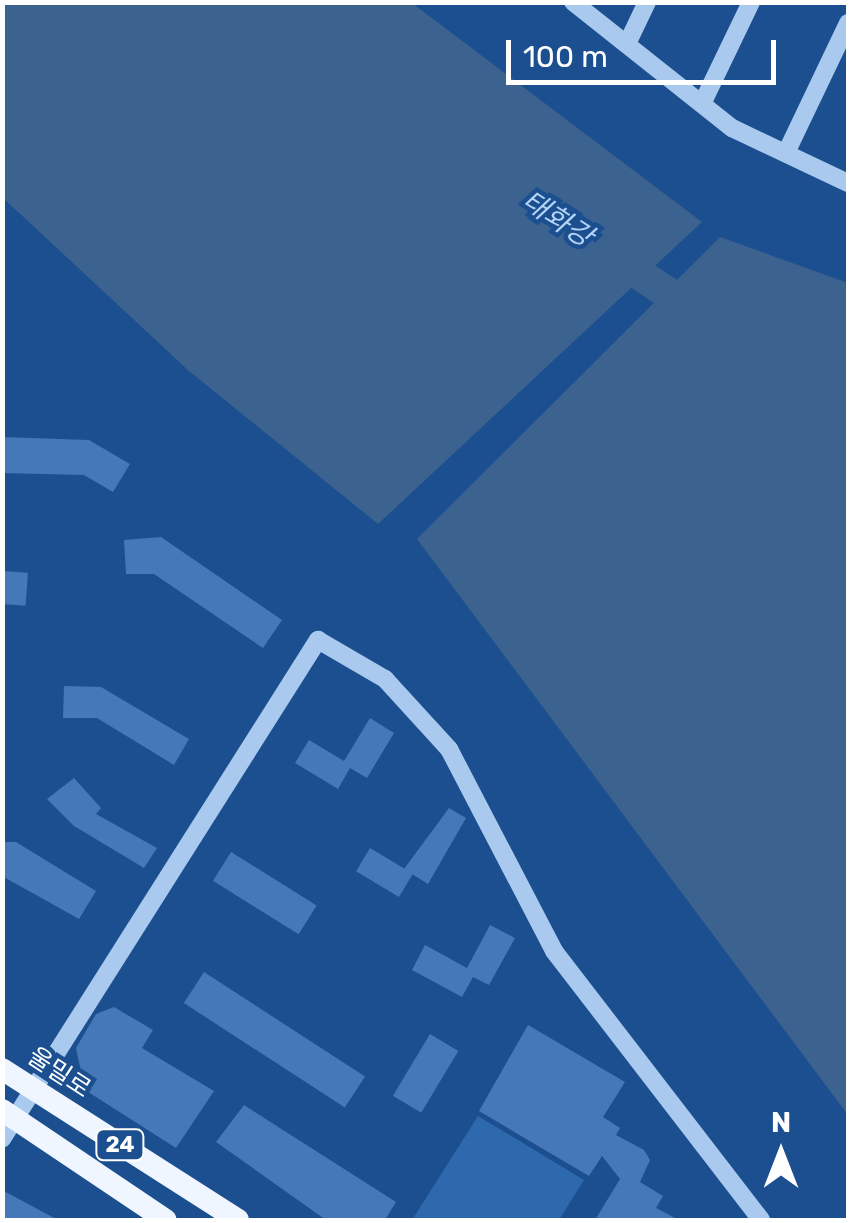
<!DOCTYPE html>
<meta charset="utf-8">
<style>
body{margin:0}
#map{position:relative;width:851px;height:1223px;overflow:hidden;background:#1b4f8f;font-family:Rubik,"Noto Sans KR",sans-serif}
div>[style]{position:absolute}
[style*='--x']{left:calc(var(--x)*1px);top:calc(var(--y)*1px);width:calc(var(--w)*1px);rotate:calc(var(--a)*1deg)}
.green>*{inset:0;background:#2e69ad}
.water>*{inset:0;background:#3c6290}
.river>*{height:32px;margin:-16px;padding:0 16px;transform-origin:16px;border-radius:16px;background:#3c6290}
.building>*{inset:0;background:#4478b7;transform-origin:0 0}
.minor>*{height:18px;margin:-9px;padding:0 9px;transform-origin:9px;border-radius:9px;background:#a9c9ee}
.major>*{height:22px;margin:-11px;padding:0 11px;transform-origin:11px;border-radius:11px;background:#f0f6ff}
span{translate:-50% -50%;white-space:nowrap;text-align:center;line-height:1.15;-webkit-text-stroke:9px #1b4f8f;paint-order:stroke}
.shield-label span{padding:2px 8px;background:#1b4f8f;border:2px solid;border-radius:8px;-webkit-text-stroke-width:0}
.shield-label{font-size:22px;color:#fff;font-weight:700}
.street-label{font-size:25px;color:#fff}
.water-label{font-size:28px;color:#b5d3f5;font-style:italic}
.frame{position:absolute;inset:0;border:5px solid #fff;pointer-events:none}
.north{position:absolute;left:731px;top:1103px;width:100px;height:100px;-webkit-text-stroke:8px #1b4f8f;paint-order:stroke;rotate:0deg;font-size:28px;font-weight:700;line-height:40px;text-align:center;color:#fff}
.north::after{content:'';display:block;margin:auto;width:35px;height:45px;background:#fff;clip-path:polygon(50% 0,100% 100%,50% 72%,0 100%)}
.scale{position:absolute;left:506px;top:40px;width:270px;height:45px;box-sizing:border-box;border:5px solid #fff;border-top:0;padding-left:12px;font-size:30px;line-height:35px;white-space:nowrap;color:#fff;-webkit-text-stroke:8px #1b4f8f;paint-order:stroke}
</style>
<div id="map">
<div class="green">
<div style="clip-path:polygon(478px 1116px,584px 1180px,559px 1220px,412px 1220px)"></div>
</div>
<div class="water">
<div style="clip-path:polygon(2px 3px,412px 3px,702px 222px,378px 524px,189px 371px,3px 198px)"></div>
<div style="clip-path:polygon(720px 237px,848px 283px,848px 1115px,417px 539px)"></div>
</div>
<div class="river">
<div style="--x:607;--y:253;--w:111;--a:33.3"></div>
</div>
<div class="building">
<div style="clip-path:polygon(2px 437px,89px 440px,130px 464px,113px 492px,84px 475px,2px 473px)"></div>
<div style="clip-path:polygon(161px 537px,282px 620px,263px 648px,154px 574px,126px 574px,124px 540px)"></div>
<div style="left:2px;top:571px;width:26px;height:33px;rotate:4deg"></div>
<div style="clip-path:polygon(64px 686px,101px 687px,189px 739px,174px 765px,97px 718px,63px 718px)"></div>
<div style="clip-path:polygon(370px 718px,394px 733px,367px 778px,350px 768px,338px 789px,295px 763px,309px 740px,344px 761px)"></div>
<div style="clip-path:polygon(74px 778px,101px 808px,96px 814px,157px 848px,144px 868px,74px 826px,47px 799px)"></div>
<div style="clip-path:polygon(449px 808px,466px 818px,428px 884px,404px 869px)"></div>
<div style="clip-path:polygon(2px 842px,16px 842px,96px 891px,79px 919px,2px 876px)"></div>
<div style="left:370px;top:848px;width:50px;height:27px;rotate:31deg"></div>
<div style="left:231px;top:852px;width:101px;height:34px;rotate:32deg"></div>
<div style="clip-path:polygon(490px 925px,515px 938px,489px 985px,473px 977px,462px 997px,412px 970px,425px 945px,467px 968px)"></div>
<div style="left:204px;top:972px;width:192px;height:37px;rotate:33deg"></div>
<div style="clip-path:polygon(114px 1007px,153px 1030px,142px 1048px,214px 1091px,176px 1148px,85px 1090px,76px 1048px,96px 1014px)"></div>
<div style="clip-path:polygon(528px 1025px,625px 1082px,603px 1117px,620px 1128px,616px 1135px,644px 1150px,650px 1160px,640px 1182px,663px 1196px,656px 1208px,679px 1220px,595px 1220px,620px 1179px,602px 1156px,589px 1176px,479px 1111px)"></div>
<div style="left:430px;top:1034px;width:33px;height:72px;rotate:31deg"></div>
<div style="clip-path:polygon(244px 1105px,396px 1202px,385px 1220px,326px 1220px,216px 1142px)"></div>
<div style="clip-path:polygon(2px 1190px,58px 1220px,2px 1220px)"></div>
</div>
<div class="minor">
<div style="--x:573;--y:2;--w:203;--a:38.4"></div>
<div style="--x:732;--y:128;--w:128;--a:25.4"></div>
<div style="--x:627;--y:44;--w:47;--a:-64.5"></div>
<div style="--x:702;--y:104;--w:113;--a:-64.3"></div>
<div style="--x:786;--y:153;--w:144;--a:-64.5"></div>
<div style="--x:2;--y:1139;--w:591;--a:-57.66"></div>
<div style="--x:318;--y:640;--w:78;--a:30.2"></div>
<div style="--x:385;--y:679;--w:95;--a:47.6"></div>
<div style="--x:449;--y:749;--w:228;--a:62.5"></div>
<div style="--x:554;--y:951;--w:339;--a:52.4"></div>
</div>
<div class="major">
<div style="--x:2;--y:1069;--w:280;--a:32.6"></div>
<div style="--x:2;--y:1110;--w:197;--a:33.9"></div>
</div>
<div class="shield-label">
<span style="left:120px;top:1145px">24</span>
</div>
<div class="street-label">
<span style="left:59px;top:1073px;rotate:33deg">울밀로</span>
</div>
<div class="water-label">
<span style="left:557px;top:219px;rotate:33deg">태화강</span>
</div>
<div class="frame"></div>
<div class="north">N</div>
<div class="scale">100 m</div>
</div>
